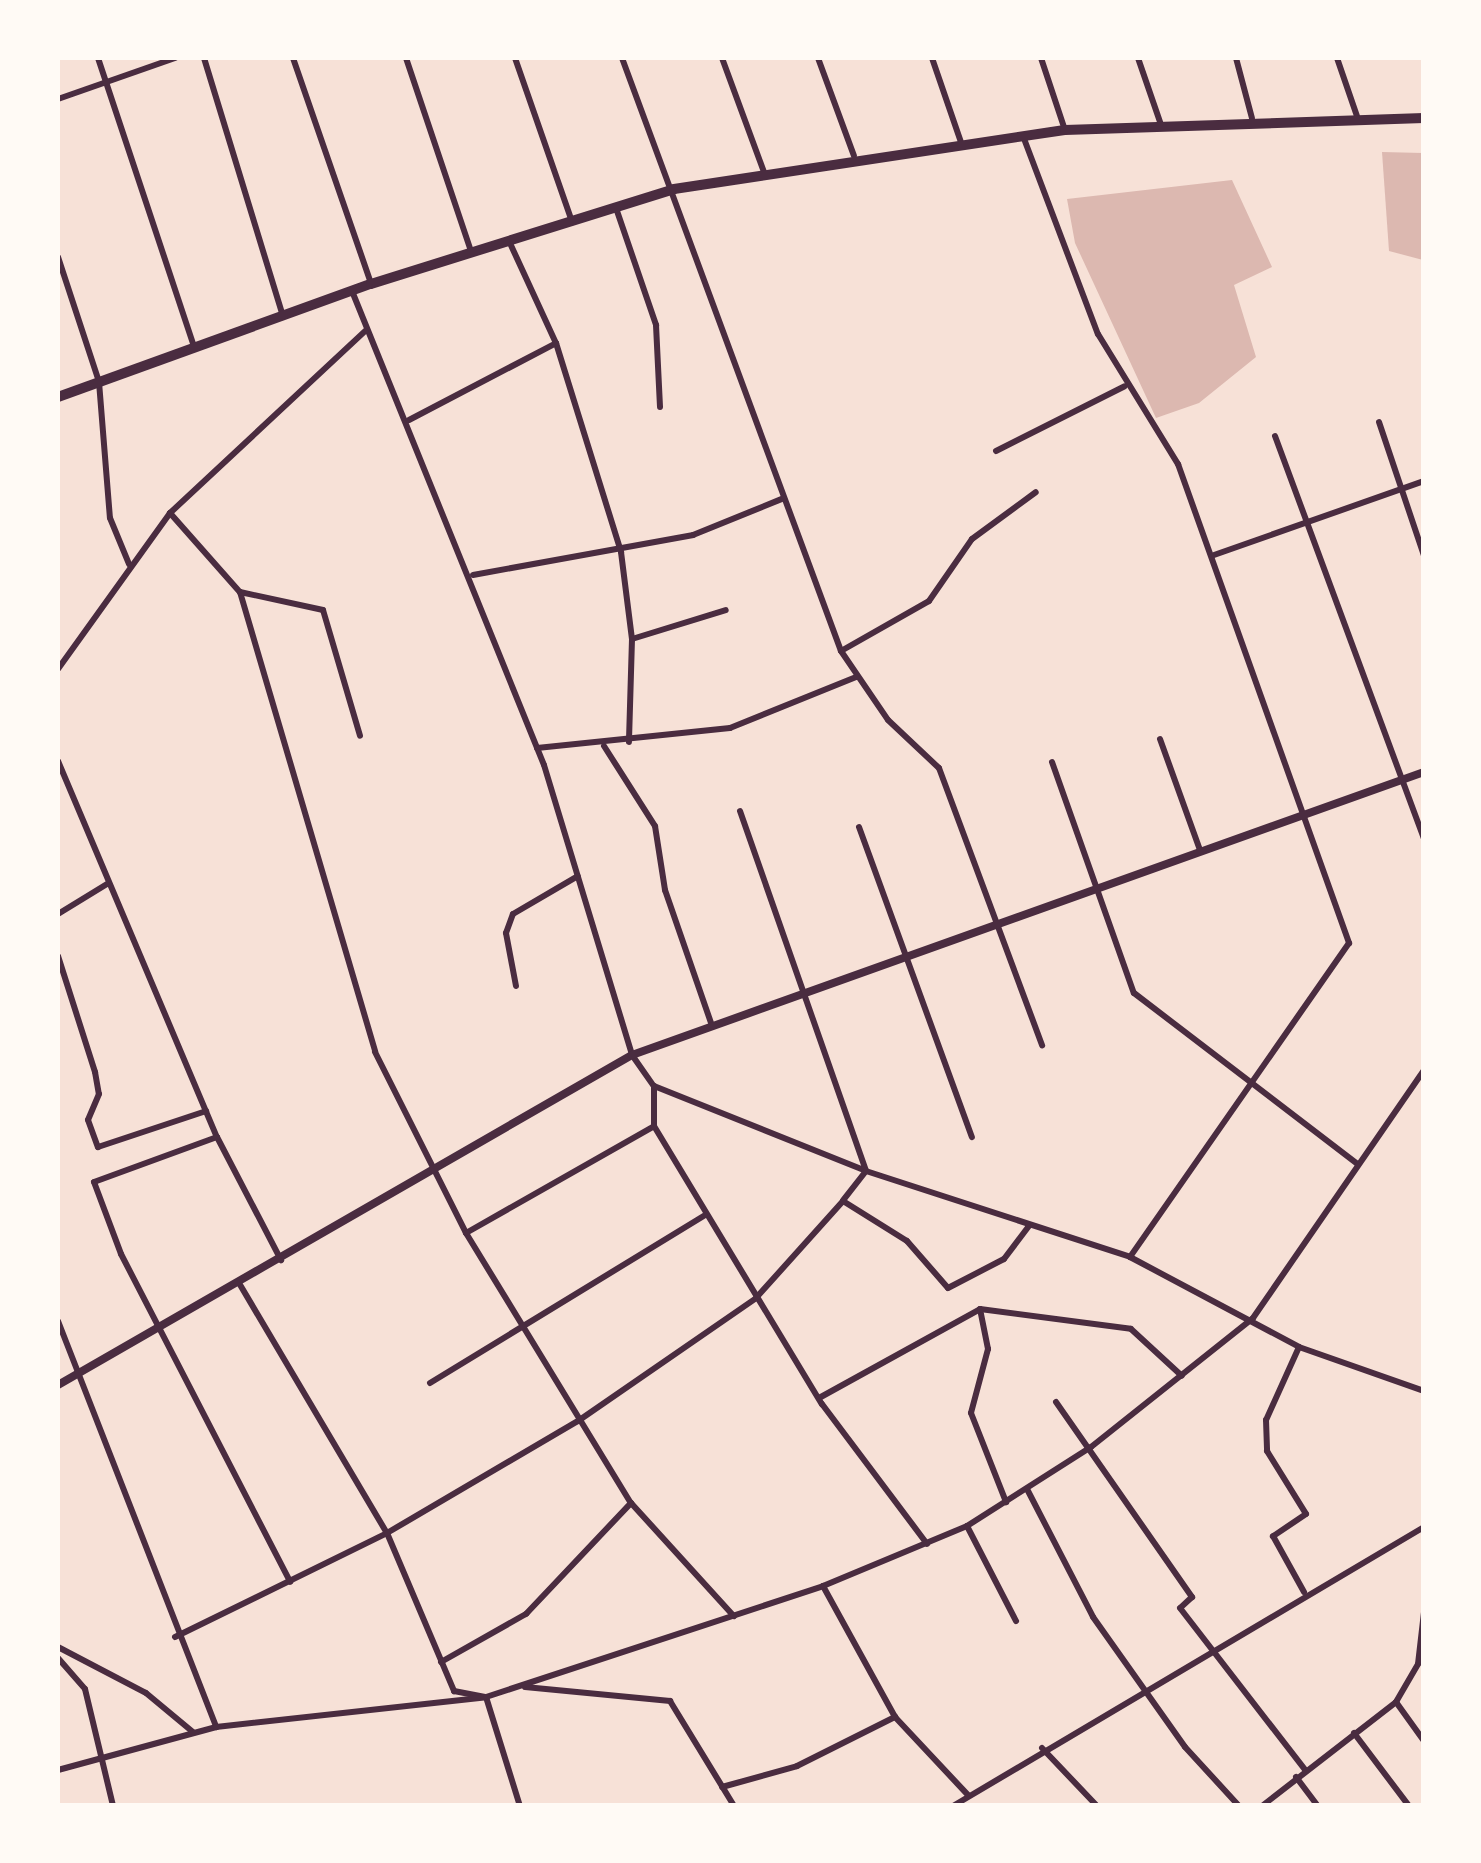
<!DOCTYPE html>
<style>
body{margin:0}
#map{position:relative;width:1481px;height:1863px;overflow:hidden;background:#f7e1d7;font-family:"Roboto Condensed",sans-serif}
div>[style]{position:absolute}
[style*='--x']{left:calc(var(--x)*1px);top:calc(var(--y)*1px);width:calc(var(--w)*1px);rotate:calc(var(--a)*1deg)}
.water>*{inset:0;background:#dcb8b0}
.minor>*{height:6px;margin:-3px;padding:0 3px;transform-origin:3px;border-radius:3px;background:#4a2c40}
.tertiary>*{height:8px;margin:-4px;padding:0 4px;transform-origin:4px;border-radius:4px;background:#4a2c40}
.primary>*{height:10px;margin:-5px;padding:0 5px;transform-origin:5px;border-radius:5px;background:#4a2c40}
span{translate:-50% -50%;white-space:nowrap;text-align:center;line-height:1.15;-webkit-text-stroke:8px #fffaf5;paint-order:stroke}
.frame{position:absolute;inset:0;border:60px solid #fffaf5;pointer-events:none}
</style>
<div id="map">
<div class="water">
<div style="clip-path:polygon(1382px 152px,1423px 153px,1423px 260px,1389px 251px)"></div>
<div style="clip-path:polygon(1232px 180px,1272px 267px,1234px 285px,1256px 357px,1199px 403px,1156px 418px,1075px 243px,1067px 199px)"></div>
</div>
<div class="minor">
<div style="--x:98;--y:58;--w:305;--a:71.6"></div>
<div style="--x:204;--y:58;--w:270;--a:73"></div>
<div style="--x:293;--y:58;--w:238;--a:70.9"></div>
<div style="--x:406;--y:58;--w:204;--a:71.4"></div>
<div style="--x:515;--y:58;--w:174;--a:70.8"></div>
<div style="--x:622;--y:58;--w:632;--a:69.73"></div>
<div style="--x:841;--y:651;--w:83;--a:55.7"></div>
<div style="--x:888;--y:720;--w:70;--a:43.3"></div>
<div style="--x:939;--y:768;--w:296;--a:69.6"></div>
<div style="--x:722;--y:58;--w:121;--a:69.8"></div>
<div style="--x:818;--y:58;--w:104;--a:69.8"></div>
<div style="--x:932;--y:58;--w:92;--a:71"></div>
<div style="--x:1041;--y:58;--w:76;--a:71.6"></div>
<div style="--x:1138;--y:58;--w:68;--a:71"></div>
<div style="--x:1236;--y:58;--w:62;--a:75.1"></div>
<div style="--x:1337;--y:58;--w:61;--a:71"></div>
<div style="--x:58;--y:99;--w:124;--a:-19.3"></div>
<div style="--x:1023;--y:136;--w:212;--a:69.3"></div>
<div style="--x:1098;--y:334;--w:153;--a:58.4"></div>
<div style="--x:1178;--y:464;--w:509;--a:70.35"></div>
<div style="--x:1349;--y:943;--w:383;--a:124.9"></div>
<div style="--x:616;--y:208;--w:124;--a:71.1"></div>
<div style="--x:656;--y:325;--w:82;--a:87.2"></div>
<div style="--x:509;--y:241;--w:112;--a:65.3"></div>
<div style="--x:556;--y:343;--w:219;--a:72.7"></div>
<div style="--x:621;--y:552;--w:88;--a:82.8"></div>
<div style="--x:632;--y:639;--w:103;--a:91.7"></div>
<div style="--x:58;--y:257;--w:132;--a:71.8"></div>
<div style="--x:99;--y:382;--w:136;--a:85.4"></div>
<div style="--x:110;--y:518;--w:50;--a:67.6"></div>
<div style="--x:352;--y:291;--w:511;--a:67.95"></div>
<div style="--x:544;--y:765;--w:303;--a:73.1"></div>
<div style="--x:632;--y:1055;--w:38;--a:55"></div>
<div style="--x:654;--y:1086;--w:40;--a:90"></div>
<div style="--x:654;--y:1126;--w:325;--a:58.9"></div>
<div style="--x:822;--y:1404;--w:175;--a:53.1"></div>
<div style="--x:409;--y:420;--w:166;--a:-27.6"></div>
<div style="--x:1379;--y:422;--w:141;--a:71.4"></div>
<div style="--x:1275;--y:436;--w:430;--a:69.7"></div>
<div style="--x:996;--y:451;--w:144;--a:-26.7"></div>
<div style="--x:170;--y:513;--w:106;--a:48.5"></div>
<div style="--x:240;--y:592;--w:479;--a:73.6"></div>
<div style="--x:375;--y:1052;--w:203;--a:63.3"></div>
<div style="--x:466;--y:1233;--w:316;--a:58.6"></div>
<div style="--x:631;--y:1503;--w:153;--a:47.7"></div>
<div style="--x:1214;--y:555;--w:223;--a:-19.4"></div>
<div style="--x:473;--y:575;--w:224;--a:-10.3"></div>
<div style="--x:693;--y:535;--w:98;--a:-22.1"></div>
<div style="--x:240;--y:592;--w:85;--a:12.2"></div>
<div style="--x:323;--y:610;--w:131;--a:73.6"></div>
<div style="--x:632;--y:639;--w:98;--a:-17.1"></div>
<div style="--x:841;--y:651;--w:101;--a:-29.6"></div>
<div style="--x:929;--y:601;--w:75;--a:-55.3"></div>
<div style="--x:972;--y:539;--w:79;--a:-36.3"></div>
<div style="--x:58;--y:669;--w:192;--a:-54.3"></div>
<div style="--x:170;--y:513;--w:267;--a:-43"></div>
<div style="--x:1160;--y:739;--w:118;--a:70.2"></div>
<div style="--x:604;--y:746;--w:95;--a:57.5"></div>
<div style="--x:655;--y:826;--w:65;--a:81.1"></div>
<div style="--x:665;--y:890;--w:141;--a:70.9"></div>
<div style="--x:537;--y:748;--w:194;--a:-5.9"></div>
<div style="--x:730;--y:728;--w:136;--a:-22"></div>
<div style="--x:58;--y:761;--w:408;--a:67.1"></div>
<div style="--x:217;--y:1137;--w:139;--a:62.5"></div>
<div style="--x:1052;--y:762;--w:245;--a:70.5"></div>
<div style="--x:1134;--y:993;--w:282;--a:37.4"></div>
<div style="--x:740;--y:811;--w:381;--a:70.7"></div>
<div style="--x:866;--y:1171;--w:37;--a:128"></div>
<div style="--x:859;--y:827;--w:330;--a:70"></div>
<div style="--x:58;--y:914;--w:57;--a:-31.5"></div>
<div style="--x:58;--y:956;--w:122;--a:72.3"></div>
<div style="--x:95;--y:1072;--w:22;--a:80"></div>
<div style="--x:99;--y:1094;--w:28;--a:113"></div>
<div style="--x:88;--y:1120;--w:29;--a:70"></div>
<div style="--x:98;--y:1147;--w:114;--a:-18.4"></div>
<div style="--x:516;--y:986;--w:54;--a:-100.7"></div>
<div style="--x:506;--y:933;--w:20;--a:-70"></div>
<div style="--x:513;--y:914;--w:75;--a:-30.3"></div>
<div style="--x:654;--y:1086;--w:228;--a:21.8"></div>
<div style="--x:866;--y:1171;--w:278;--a:18"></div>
<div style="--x:1130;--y:1257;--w:191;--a:28"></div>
<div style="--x:1299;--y:1347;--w:133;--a:19.4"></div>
<div style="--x:217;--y:1137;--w:131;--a:159.9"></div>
<div style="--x:94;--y:1182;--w:77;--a:69.4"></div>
<div style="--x:121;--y:1254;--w:369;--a:62.7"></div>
<div style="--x:466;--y:1233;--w:216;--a:-29.6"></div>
<div style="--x:239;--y:1283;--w:291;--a:59.4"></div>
<div style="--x:387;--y:1533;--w:172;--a:67"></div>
<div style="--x:454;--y:1691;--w:33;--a:11"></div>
<div style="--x:486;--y:1697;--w:114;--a:72.7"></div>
<div style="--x:980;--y:1309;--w:41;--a:78.7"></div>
<div style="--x:988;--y:1349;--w:66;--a:104.9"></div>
<div style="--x:971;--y:1413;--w:96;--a:68.5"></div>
<div style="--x:58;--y:1321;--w:436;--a:68.7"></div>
<div style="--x:1299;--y:1347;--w:80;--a:114.3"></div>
<div style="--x:1266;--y:1420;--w:31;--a:88"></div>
<div style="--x:1267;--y:1451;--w:74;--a:58.2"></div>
<div style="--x:1306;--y:1514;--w:40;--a:146"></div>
<div style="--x:1273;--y:1536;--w:64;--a:61"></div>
<div style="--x:430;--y:1383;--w:322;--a:-31.4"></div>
<div style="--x:819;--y:1398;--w:184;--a:-28.9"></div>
<div style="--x:980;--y:1309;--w:152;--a:7.5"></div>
<div style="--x:1131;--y:1329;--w:69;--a:42.7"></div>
<div style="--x:1056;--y:1402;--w:238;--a:55.1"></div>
<div style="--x:1192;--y:1597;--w:16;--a:137"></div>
<div style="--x:1180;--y:1608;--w:205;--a:52.3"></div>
<div style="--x:1027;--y:1489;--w:144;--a:62.7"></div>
<div style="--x:1093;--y:1617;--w:159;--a:54.7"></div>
<div style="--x:1185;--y:1747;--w:80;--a:47.5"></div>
<div style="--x:967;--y:1526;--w:107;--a:62.7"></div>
<div style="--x:823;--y:1586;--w:149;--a:61.2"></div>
<div style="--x:895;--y:1717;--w:107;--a:46.9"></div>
<div style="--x:175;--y:1637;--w:236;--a:-26.1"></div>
<div style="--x:387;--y:1533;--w:221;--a:-30.4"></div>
<div style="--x:578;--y:1421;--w:216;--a:-34.6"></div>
<div style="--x:756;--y:1298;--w:130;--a:-48.1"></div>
<div style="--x:843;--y:1201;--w:75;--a:32"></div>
<div style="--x:907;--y:1241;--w:62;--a:48.9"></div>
<div style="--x:948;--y:1288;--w:63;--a:-27.4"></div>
<div style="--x:1004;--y:1259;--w:41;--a:-52.9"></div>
<div style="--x:58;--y:1647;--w:99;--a:27.6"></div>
<div style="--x:146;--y:1693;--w:61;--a:39.7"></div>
<div style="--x:58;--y:1658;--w:41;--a:48.9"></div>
<div style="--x:85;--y:1689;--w:120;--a:76.5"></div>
<div style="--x:441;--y:1662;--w:98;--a:-29.5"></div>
<div style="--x:526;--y:1614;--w:153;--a:-46.6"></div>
<div style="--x:525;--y:1687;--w:146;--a:5.5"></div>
<div style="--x:670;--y:1701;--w:123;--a:58.6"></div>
<div style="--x:1396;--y:1702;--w:44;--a:-59.9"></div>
<div style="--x:1418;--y:1664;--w:52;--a:-83.4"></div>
<div style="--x:1354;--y:1733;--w:91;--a:53"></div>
<div style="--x:1042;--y:1748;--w:80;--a:46.5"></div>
<div style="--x:58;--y:1770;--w:164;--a:-15.2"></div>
<div style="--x:216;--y:1727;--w:272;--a:-6.3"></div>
<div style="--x:486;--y:1697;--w:355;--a:-18.2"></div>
<div style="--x:823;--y:1586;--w:156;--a:-22.6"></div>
<div style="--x:967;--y:1526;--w:147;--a:-32.5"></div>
<div style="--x:1091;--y:1447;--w:207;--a:-38.5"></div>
<div style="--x:1253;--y:1318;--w:301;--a:-55.4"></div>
<div style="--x:1296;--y:1777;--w:36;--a:53"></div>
<div style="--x:722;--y:1787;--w:78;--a:-15.6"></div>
<div style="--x:797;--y:1766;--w:110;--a:-26.6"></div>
<div style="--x:953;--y:1806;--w:547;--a:-30.64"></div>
<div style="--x:1262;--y:1806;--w:170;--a:-37.8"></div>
<div style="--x:1396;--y:1702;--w:48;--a:54.3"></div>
</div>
<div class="tertiary">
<div style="--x:58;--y:1385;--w:662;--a:-29.9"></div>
<div style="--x:632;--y:1055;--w:841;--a:-19.66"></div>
</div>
<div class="primary">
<div style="--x:58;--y:397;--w:333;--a:-19.9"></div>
<div style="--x:371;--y:284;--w:318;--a:-17.4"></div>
<div style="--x:674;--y:189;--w:395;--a:-8.6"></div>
<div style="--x:1065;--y:130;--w:359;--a:-1.9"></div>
</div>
<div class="frame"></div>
</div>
